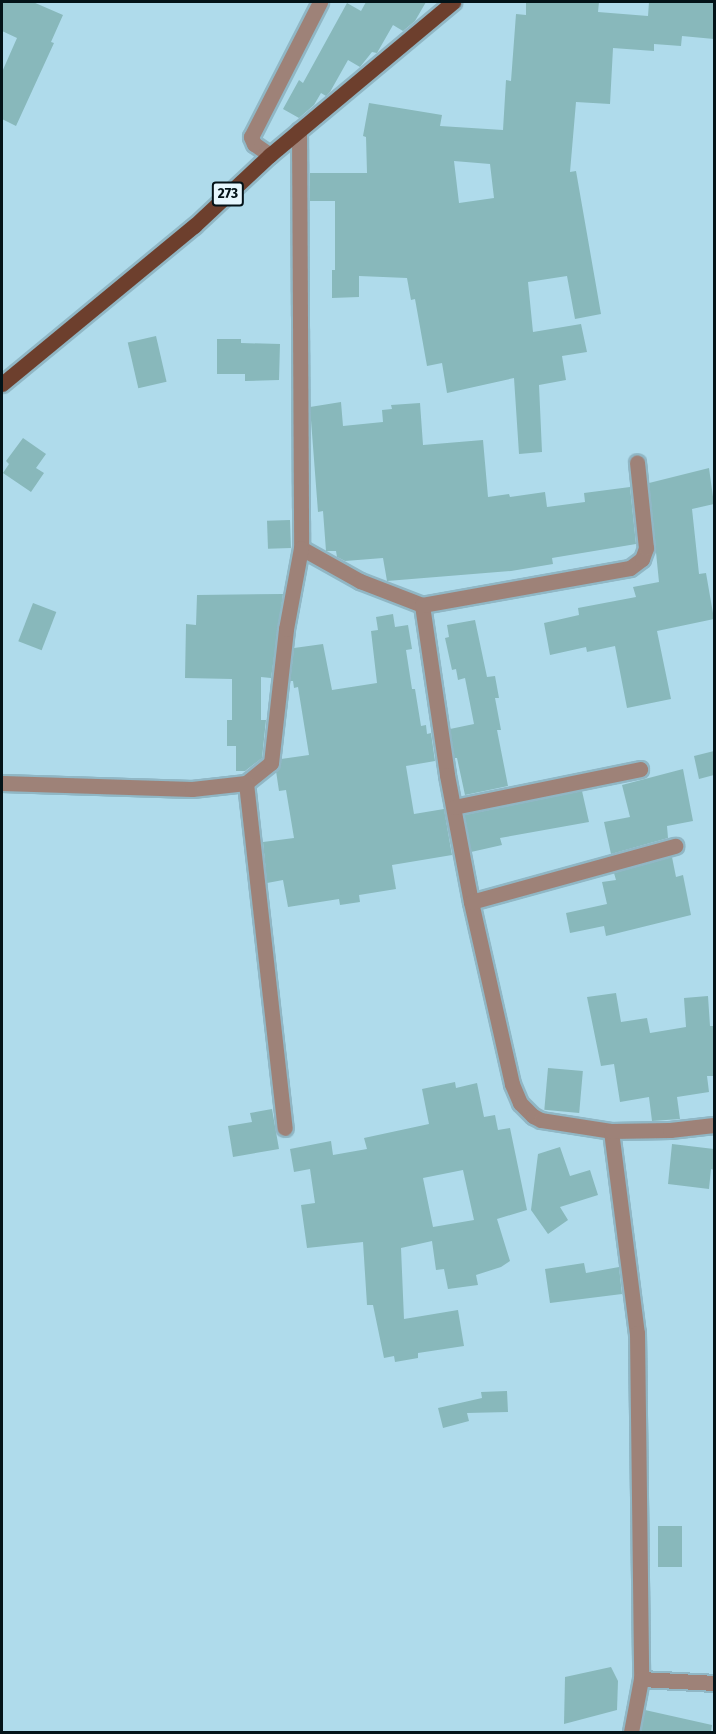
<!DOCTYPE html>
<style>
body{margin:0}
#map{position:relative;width:716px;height:1734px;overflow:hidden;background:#afdbeb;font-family:"Fira Sans Condensed",sans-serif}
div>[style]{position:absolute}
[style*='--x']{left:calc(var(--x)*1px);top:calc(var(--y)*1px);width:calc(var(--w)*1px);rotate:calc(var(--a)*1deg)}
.building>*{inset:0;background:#88b8bb;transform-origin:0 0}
.roads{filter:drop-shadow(2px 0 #90b7c5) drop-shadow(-2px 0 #90b7c5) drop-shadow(0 2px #90b7c5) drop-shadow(0 -2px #90b7c5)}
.minor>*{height:15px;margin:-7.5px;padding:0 7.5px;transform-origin:7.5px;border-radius:7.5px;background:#9e8278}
.primary>*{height:15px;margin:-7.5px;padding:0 7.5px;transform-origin:7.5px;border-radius:7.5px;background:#6d3f2d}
span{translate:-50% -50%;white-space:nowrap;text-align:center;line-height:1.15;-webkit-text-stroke:4.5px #e6f7fe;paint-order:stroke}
.shield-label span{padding:2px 4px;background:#e6f7fe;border:2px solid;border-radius:4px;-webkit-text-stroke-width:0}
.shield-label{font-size:15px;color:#031318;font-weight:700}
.frame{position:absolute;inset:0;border:3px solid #031318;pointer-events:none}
</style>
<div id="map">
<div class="building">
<div style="clip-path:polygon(2px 2px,33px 2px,63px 15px,51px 42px,54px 43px,16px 126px,2px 119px,2px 72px,17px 38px,2px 31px)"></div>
<div style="clip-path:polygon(366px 2px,426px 2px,415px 21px,403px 31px,393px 25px,377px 53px,372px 52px,360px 67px,348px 60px,330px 92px,326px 96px,321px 93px,314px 105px,299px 118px,283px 109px,299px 80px,303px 83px,347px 3px,361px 11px)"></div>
<div style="clip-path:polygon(evenodd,526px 2px,599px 2px,598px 12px,648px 16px,649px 2px,714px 2px,714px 39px,682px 36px,681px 46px,654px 44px,654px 51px,613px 48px,610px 104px,576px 102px,570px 172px,576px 171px,601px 314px,575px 319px,567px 276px,528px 282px,533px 332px,581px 324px,587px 352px,562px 356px,566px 380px,539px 385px,542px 452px,519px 454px,514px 378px,447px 393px,442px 363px,427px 366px,415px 299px,411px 300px,407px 278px,359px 276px,359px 297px,332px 298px,332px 270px,335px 270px,335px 201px,310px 201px,310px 173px,367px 173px,366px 137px,363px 136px,369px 103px,442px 115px,440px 126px,503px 130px,506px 80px,511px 81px,516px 14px,526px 15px,526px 2px,454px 161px,490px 164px,494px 198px,459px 203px,454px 161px)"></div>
<div style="left:156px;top:336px;width:47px;height:29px;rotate:77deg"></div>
<div style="clip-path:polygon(217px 339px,241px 339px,241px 343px,280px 344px,279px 380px,245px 381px,245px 374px,217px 374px)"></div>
<div style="clip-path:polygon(341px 402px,343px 426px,383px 422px,382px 410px,392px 409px,391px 405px,420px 403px,423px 445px,483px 440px,488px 497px,509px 494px,510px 497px,545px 492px,547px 507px,585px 502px,584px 493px,630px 487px,636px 544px,552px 558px,553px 564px,511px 571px,387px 581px,383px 558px,345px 561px,337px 557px,336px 551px,326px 551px,323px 511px,318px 512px,310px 407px)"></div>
<div style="clip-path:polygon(23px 438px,46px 454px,36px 468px,44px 473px,31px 492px,3px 473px,9px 464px,6px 461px)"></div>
<div style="clip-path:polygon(709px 468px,714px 504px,692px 509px,699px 574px,706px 573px,714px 619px,657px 631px,671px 699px,627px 708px,615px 646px,587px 652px,586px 647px,550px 655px,544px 623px,579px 615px,578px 608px,636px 597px,633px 587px,659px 582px,649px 483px)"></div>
<div style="left:290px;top:520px;width:28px;height:23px;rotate:88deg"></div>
<div style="clip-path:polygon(283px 594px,271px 678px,261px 677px,261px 720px,266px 720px,262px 758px,245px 771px,236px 771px,236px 746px,227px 746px,227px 720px,232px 720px,232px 679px,185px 678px,186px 624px,196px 625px,197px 595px)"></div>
<div style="left:33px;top:603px;width:25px;height:41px;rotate:21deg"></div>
<div style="clip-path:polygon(393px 614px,395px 627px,408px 625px,412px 649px,406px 650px,412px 689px,415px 689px,421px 726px,426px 725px,427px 734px,431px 733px,435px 761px,406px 766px,414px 814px,444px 809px,452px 855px,392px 865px,396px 889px,359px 895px,360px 902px,340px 905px,339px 899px,288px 907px,283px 880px,267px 883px,263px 842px,294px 838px,286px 790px,279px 791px,276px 771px,281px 759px,309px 755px,298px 687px,294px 688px,293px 681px,290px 681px,294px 648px,323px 644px,332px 690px,377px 683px,371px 631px,378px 630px,376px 617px)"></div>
<div style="clip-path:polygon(475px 620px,487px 677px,495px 676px,499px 698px,495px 698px,501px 730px,497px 730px,508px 786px,465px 795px,457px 758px,454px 758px,450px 729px,474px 724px,465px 678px,458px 680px,456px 669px,452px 670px,445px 638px,449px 637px,447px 625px)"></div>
<div style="clip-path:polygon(714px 751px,714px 775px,699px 779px,694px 756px)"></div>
<div style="clip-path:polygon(683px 769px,693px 821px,667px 826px,668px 838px,611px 854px,604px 822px,630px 817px,622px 785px)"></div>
<div style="clip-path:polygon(582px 791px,589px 822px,500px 838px,502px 845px,471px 852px,464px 815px)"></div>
<div style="clip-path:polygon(672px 857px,676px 877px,683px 875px,691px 915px,606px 936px,604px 926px,570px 933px,566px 913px,607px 904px,602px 882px,616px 880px,614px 873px)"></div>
<div style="clip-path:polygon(616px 993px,621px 1022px,647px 1018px,650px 1033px,686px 1027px,684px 998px,708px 996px,710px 1026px,714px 1026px,714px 1076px,707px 1076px,709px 1092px,677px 1097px,680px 1119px,652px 1121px,649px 1097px,620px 1102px,614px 1064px,601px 1066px,587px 997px)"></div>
<div style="left:548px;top:1068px;width:35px;height:42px;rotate:5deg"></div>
<div style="clip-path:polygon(evenodd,455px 1082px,456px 1088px,477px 1083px,484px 1117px,495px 1115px,498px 1130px,510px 1128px,527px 1210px,497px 1219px,510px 1261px,501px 1267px,476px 1275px,478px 1285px,448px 1289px,444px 1269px,436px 1270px,432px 1241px,401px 1248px,404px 1319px,458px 1310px,464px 1346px,418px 1353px,418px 1358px,395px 1362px,394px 1356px,384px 1358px,373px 1305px,367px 1305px,363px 1242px,307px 1248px,301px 1205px,315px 1203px,310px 1169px,294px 1172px,290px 1149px,331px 1141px,333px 1155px,367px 1149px,364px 1138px,429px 1124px,422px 1089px,455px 1082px,463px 1170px,474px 1220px,433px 1227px,423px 1178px,463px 1170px)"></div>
<div style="clip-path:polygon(272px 1109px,279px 1149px,233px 1157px,228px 1126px,252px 1122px,250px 1113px)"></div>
<div style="clip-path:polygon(672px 1144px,714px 1149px,714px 1170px,711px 1169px,709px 1189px,668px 1184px)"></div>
<div style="clip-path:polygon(560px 1147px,570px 1176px,590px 1170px,598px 1195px,560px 1207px,568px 1220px,548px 1234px,531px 1210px,538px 1154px)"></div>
<div style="clip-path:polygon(584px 1263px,586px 1273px,619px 1267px,622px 1294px,550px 1303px,545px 1269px)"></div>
<div style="clip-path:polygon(507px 1391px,508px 1412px,467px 1413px,469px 1421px,443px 1428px,438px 1408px,482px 1398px,481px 1392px)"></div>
<div style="left:658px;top:1526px;width:24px;height:41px"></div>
<div style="clip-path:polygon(611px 1667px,618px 1681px,617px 1710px,564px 1724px,565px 1677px)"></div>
<div style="clip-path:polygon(645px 1710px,712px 1725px,711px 1732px,641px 1732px)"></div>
</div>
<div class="roads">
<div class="minor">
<div style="--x:299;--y:130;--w:418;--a:89.7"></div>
<div style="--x:301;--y:548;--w:68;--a:29.2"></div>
<div style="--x:360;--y:581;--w:66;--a:21.2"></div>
<div style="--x:422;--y:605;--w:172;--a:81.6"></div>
<div style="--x:447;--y:775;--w:129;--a:79.3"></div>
<div style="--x:471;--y:902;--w:187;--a:77.3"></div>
<div style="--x:512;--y:1084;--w:21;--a:67"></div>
<div style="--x:520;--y:1103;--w:18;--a:45"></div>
<div style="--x:533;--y:1116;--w:9;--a:27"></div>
<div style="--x:541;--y:1120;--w:71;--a:8.9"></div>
<div style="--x:611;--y:1131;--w:204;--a:82.7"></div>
<div style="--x:637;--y:1333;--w:346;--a:89.3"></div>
<div style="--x:641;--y:1679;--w:54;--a:100.7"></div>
<div style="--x:270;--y:155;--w:19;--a:-145"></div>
<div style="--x:254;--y:144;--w:8;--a:-113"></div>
<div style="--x:251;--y:137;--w:152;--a:-62.9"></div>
<div style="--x:422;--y:605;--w:211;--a:-10.1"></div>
<div style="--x:630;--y:568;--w:15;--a:-37"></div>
<div style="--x:642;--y:559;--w:12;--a:-70"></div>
<div style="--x:646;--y:548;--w:86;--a:-96"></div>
<div style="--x:2;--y:783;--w:190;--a:1.8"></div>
<div style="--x:192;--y:789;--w:54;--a:-6.3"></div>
<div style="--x:246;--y:783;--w:32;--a:-39"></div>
<div style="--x:271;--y:763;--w:135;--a:-83.6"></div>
<div style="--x:286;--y:629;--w:82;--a:-79.5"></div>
<div style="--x:246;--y:783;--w:347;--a:83.6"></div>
<div style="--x:454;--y:807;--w:190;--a:-11.5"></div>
<div style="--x:471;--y:902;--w:212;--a:-15.4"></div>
<div style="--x:611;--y:1131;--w:59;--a:-1"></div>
<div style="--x:670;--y:1130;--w:44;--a:-6.5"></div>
<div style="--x:641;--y:1679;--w:73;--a:3.1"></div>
</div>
<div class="primary">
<div style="--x:2;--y:384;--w:249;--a:-39.5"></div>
<div style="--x:194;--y:226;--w:104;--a:-43.1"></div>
<div style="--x:270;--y:155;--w:239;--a:-39.9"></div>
</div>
</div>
<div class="shield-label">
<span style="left:228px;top:194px">273</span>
</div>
<div class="frame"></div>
</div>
